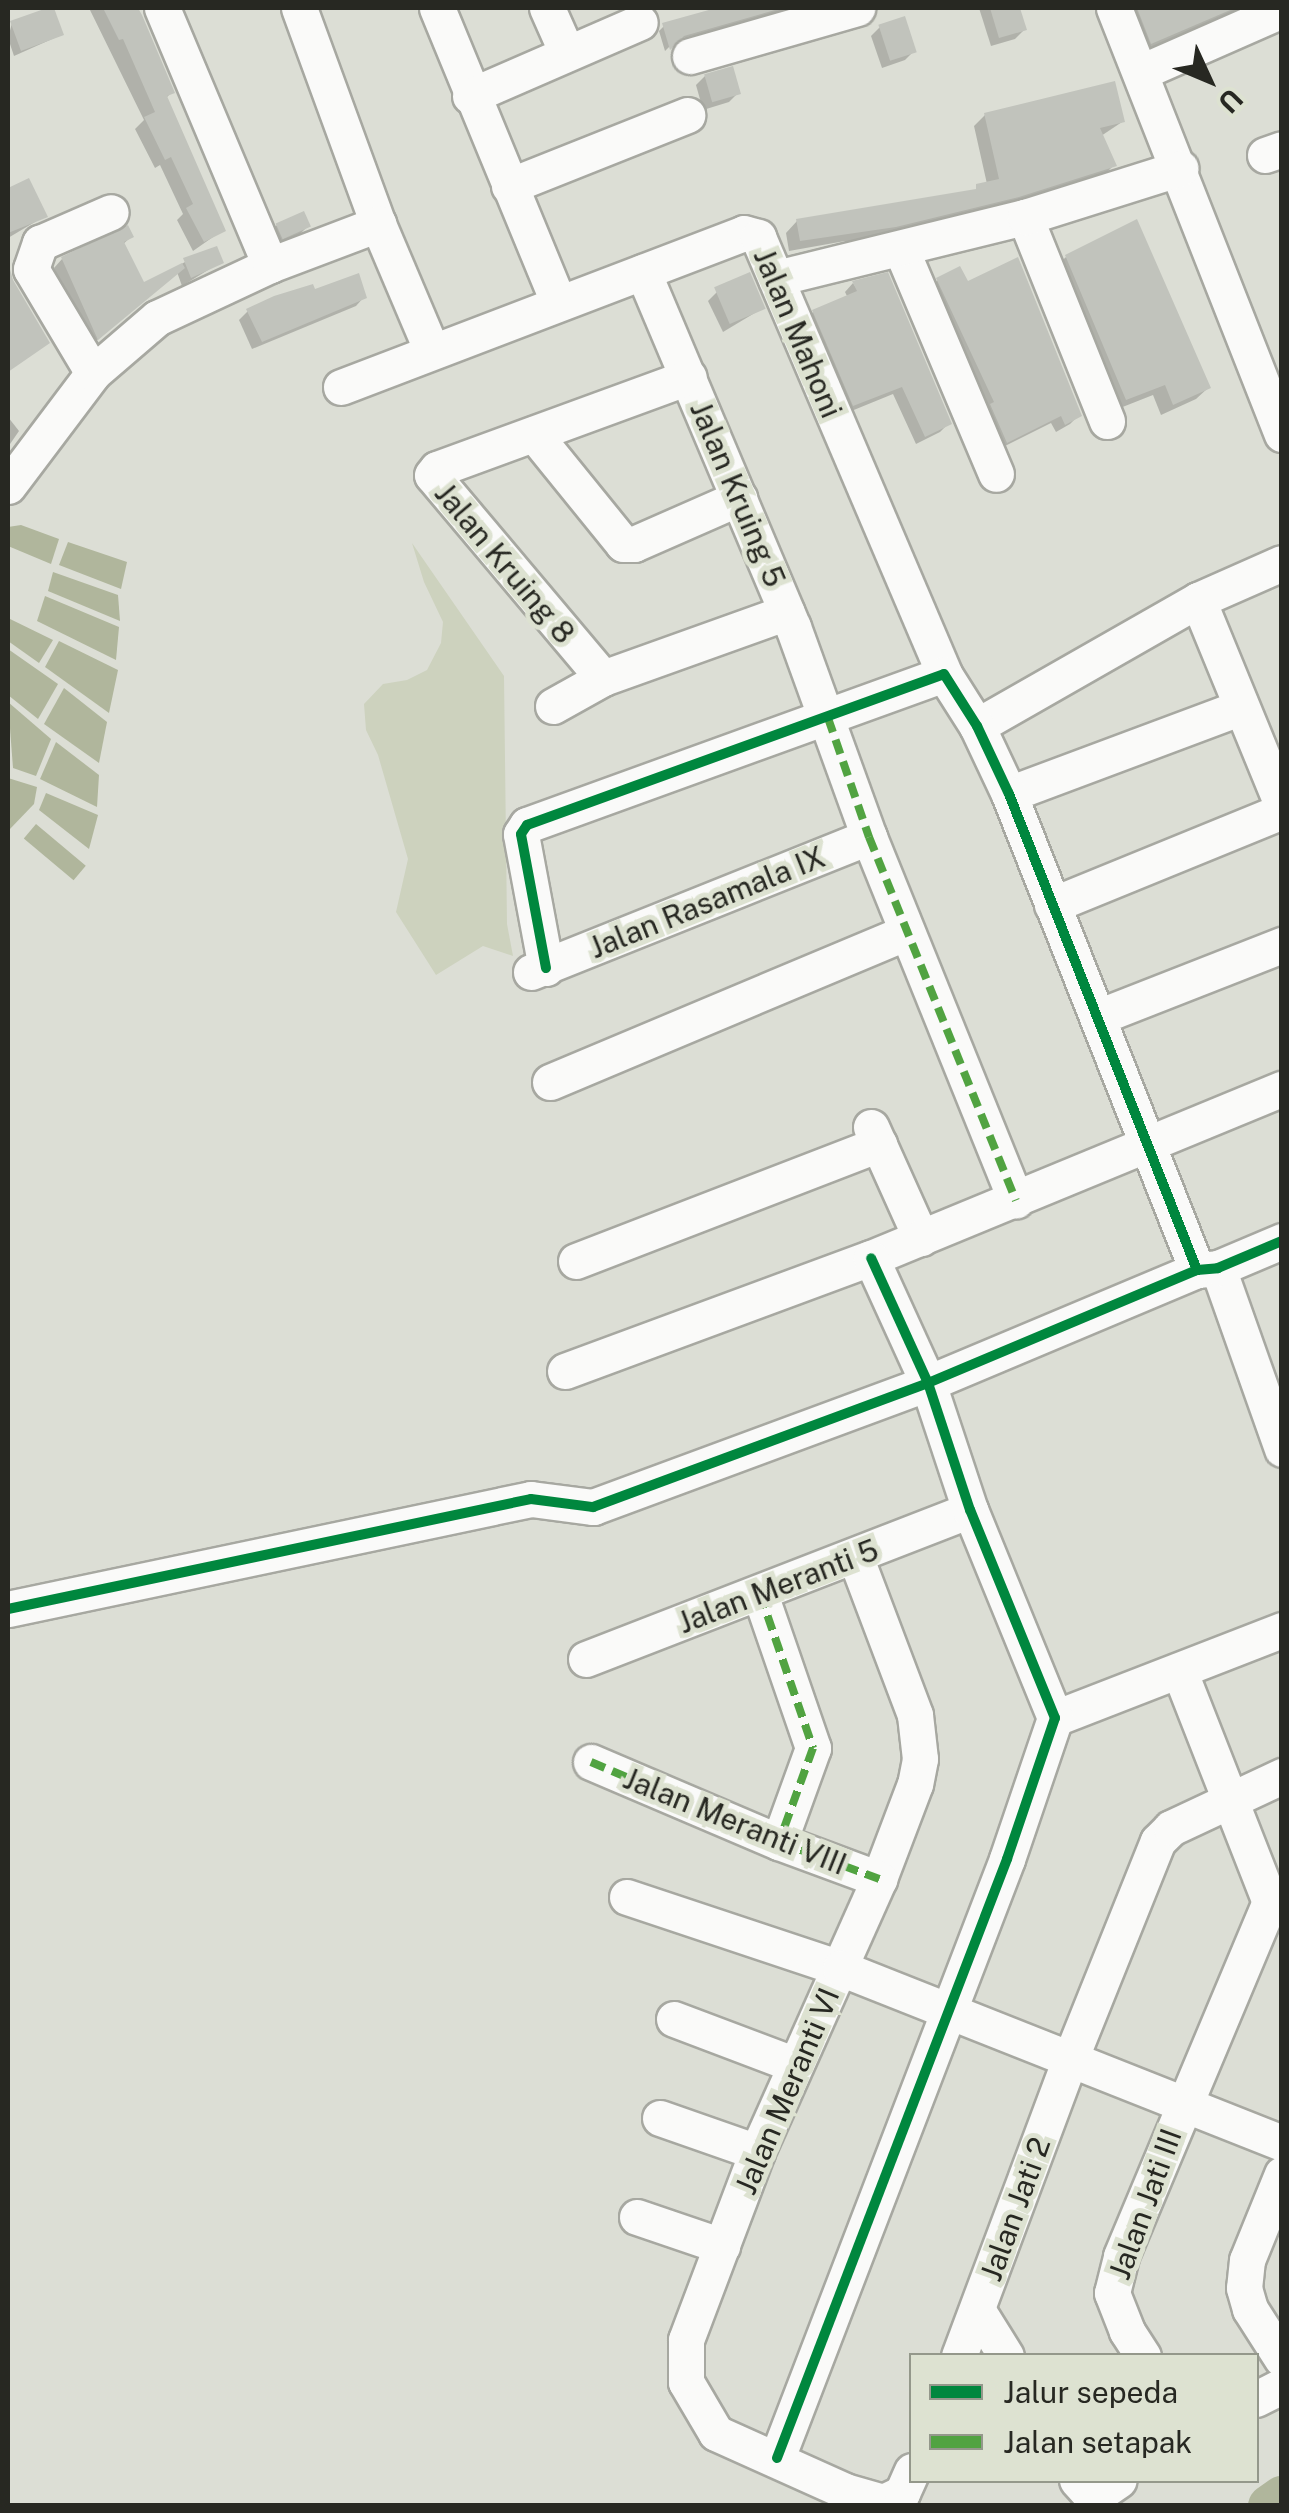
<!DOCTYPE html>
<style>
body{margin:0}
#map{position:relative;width:1289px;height:2513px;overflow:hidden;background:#dcded5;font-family:"Public Sans",sans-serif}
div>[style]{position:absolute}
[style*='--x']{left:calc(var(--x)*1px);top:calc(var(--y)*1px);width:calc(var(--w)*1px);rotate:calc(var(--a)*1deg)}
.green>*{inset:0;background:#cdd2be}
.water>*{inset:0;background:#b0b69c;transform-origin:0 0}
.shadow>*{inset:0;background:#0003}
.river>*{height:42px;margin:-21px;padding:0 21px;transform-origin:21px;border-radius:21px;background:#b0b69c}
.building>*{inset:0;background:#c1c3bc;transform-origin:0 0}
.roads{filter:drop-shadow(2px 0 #a7a8a1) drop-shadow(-2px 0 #a7a8a1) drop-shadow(0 2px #a7a8a1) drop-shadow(0 -2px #a7a8a1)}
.minor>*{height:35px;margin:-17.5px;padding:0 17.5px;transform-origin:17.5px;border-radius:17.5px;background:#fafaf9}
.quiet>*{height:8px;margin-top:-4px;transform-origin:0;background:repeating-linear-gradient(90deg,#51a341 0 15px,transparent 0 23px)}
.cycleway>*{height:10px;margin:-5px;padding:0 5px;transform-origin:5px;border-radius:5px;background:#00873e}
span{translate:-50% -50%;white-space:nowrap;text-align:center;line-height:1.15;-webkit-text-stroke:10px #dde2d1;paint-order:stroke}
.street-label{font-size:30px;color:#272822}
.frame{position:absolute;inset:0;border:10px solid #272822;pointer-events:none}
.legend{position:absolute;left:909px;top:2353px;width:350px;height:130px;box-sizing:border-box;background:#dde2d1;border:2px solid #94988b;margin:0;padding:12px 18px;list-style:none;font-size:30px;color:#272822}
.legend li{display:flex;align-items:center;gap:20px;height:50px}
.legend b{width:50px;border:2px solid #94988b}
.north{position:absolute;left:1159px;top:30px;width:100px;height:100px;-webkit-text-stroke:8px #dde2d1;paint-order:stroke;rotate:134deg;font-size:28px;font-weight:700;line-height:40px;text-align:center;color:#272822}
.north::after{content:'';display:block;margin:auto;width:35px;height:45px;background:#272822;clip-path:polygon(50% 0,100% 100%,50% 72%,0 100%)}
</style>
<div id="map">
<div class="green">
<div style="clip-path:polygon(412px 543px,504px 676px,507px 924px,513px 956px,483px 946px,436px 975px,396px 912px,408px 859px,378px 755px,366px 730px,364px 704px,383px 684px,407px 680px,427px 670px,441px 643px,443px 622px,424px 582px)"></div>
</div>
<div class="water">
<div style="clip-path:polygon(21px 525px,59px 539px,51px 564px,8px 546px,8px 527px)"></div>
<div style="clip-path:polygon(68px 542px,127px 562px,121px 589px,59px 565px)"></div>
<div style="clip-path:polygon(53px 572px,118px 595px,120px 621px,48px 591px)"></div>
<div style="clip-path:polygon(45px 596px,119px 627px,116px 660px,37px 621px)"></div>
<div style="clip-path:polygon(8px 618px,53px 640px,39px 663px,8px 641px)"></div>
<div style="clip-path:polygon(59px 641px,118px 670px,109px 713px,45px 667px)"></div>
<div style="clip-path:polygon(8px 649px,58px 684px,38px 719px,8px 695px)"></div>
<div style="clip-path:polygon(64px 688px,107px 722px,99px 763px,44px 724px)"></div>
<div style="clip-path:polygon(8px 702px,51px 739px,36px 776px,13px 768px)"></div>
<div style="clip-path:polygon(56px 742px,99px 775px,97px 807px,40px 779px)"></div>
<div style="clip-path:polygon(8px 778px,37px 787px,34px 804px,9px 830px)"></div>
<div style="clip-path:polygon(46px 793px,98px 815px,89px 849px,39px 810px)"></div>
<div style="left:36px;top:824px;width:65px;height:19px;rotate:40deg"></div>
</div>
<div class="shadow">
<div style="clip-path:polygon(89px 8px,133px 8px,172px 92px,165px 99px,223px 230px,193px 251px,177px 220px,183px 214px,160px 165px,155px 168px,135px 129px,144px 120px)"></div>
<div style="clip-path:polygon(726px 8px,796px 8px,676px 40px,665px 51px,659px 31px,664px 26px)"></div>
<div style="clip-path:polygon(979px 8px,1018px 8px,1024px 30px,1015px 39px,991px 46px)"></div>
<div style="clip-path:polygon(1121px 8px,1242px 8px,1142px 52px)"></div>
<div style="clip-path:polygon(12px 23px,61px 35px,14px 56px,8px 38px)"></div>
<div style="clip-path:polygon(880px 27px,914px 51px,905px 60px,882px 68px,871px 36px)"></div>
<div style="clip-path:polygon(705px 76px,738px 93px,729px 102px,703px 110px,696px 85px)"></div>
<div style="clip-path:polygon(985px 115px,1122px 122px,1101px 136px,1114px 165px,1103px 176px,846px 246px,845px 241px,789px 251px,786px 233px,797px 221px,971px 193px,987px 184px,974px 126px)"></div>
<div style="clip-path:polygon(28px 181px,45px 216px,8px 238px,8px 191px)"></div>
<div style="clip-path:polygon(277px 225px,308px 226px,299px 235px,273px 245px,268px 234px)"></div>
<div style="clip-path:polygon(131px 237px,122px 245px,143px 286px,185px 262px,221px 262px,182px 286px,177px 272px,89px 347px,54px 268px,62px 259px)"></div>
<div style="clip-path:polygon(1066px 257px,1208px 388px,1196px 399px,1161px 415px,1153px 395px,1115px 410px,1054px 268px)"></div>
<div style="clip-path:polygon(938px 280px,967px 284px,1079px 415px,1070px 424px,1056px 432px,1051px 423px,997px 450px,929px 289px)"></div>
<div style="clip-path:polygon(853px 283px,949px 423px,940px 432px,916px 444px,893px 394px,844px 414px,805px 321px,813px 312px,848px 298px,845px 292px)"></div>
<div style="clip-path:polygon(313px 292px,364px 297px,356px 306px,252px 349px,239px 320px,248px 311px)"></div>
<div style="clip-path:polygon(717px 292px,763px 308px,723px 332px,708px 301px)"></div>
<div style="clip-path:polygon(8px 417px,19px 431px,8px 447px)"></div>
</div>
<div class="river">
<div style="--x:1269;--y:2506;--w:16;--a:-35"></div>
</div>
<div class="building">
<div style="clip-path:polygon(47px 8px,54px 8px,64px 35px,21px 51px,10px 21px)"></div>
<div style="clip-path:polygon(103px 8px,138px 8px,142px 15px,175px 93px,167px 96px,226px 231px,204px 242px,186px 208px,193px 204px,171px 157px,165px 160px,144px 117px,155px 112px,123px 39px,119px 40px)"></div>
<div style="clip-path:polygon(716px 8px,782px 8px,684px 36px,670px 50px,662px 23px)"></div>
<div style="clip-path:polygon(990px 8px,1020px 8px,1027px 30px,999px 38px)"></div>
<div style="clip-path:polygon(1137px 8px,1235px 8px,1151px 44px)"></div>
<div style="left:905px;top:16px;width:38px;height:28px;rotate:72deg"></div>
<div style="left:733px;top:66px;width:29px;height:30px;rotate:74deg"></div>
<div style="clip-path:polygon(1115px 81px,1125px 122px,1100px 128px,1117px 166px,1019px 197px,896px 227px,800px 241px,796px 219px,976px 189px,976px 184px,999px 179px,984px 113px)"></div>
<div style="clip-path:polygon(29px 178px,48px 217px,8px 233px,8px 188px)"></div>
<div style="left:304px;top:211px;width:17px;height:31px;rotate:66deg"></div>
<div style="clip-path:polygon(1137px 219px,1211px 388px,1173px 405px,1165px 385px,1126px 400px,1065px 255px)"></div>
<div style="clip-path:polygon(128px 225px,134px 237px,124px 242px,144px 282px,182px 263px,185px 268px,98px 340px,61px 257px)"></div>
<div style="clip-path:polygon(217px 246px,224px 263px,191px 278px,183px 258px)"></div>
<div style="clip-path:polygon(1018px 257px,1082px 416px,1065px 425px,1061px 416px,1007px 443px,990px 404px,994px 402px,936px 278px,960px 266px,968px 281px)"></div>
<div style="clip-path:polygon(8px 262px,13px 280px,50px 343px,8px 372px)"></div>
<div style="left:750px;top:272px;width:40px;height:39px;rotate:67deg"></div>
<div style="clip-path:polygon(888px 272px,952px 424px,925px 437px,902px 387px,853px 406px,812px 310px,857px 291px,852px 281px)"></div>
<div style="clip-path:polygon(359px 273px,367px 298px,262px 342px,246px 309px,274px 296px,313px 284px,315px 289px)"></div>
</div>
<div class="roads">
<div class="minor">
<div style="--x:162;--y:8;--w:279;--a:67.2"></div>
<div style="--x:299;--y:8;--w:230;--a:69.9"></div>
<div style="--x:378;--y:224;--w:136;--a:67"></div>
<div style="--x:437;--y:8;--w:318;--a:67.6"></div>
<div style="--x:547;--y:8;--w:49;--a:66"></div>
<div style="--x:1114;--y:8;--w:458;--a:68.5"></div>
<div style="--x:690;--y:56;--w:174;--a:-16"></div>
<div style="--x:1141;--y:72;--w:154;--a:-23.7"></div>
<div style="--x:470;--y:96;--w:185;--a:-23.5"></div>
<div style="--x:1265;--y:155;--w:18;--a:-19"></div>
<div style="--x:509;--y:186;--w:192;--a:-21.7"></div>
<div style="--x:1025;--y:217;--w:220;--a:68.1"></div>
<div style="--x:901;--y:249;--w:244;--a:67.1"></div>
<div style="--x:643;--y:272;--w:385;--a:67.1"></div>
<div style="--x:793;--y:627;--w:223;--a:70.1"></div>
<div style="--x:869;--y:837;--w:392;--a:68"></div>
<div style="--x:776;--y:278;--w:256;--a:-13.8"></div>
<div style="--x:1025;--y:217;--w:163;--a:-17.5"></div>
<div style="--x:93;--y:373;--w:121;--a:-120.8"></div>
<div style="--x:31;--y:269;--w:28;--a:-71"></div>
<div style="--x:40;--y:243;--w:77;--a:-23.6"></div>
<div style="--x:341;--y:387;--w:431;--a:-20.9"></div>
<div style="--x:744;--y:233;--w:15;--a:16"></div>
<div style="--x:758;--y:237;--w:475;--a:66.9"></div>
<div style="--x:534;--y:434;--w:141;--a:51"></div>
<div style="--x:623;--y:544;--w:11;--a:0"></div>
<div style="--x:634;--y:544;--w:115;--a:-23.7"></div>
<div style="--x:8;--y:486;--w:141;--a:-53"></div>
<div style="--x:93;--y:373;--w:84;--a:-40.7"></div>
<div style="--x:157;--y:318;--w:125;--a:-25.1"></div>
<div style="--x:270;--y:265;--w:116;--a:-20.8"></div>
<div style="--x:1198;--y:600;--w:222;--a:67.7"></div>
<div style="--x:603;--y:678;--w:265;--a:-130.1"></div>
<div style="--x:432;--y:475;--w:8;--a:-50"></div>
<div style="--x:437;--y:469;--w:268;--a:-20.1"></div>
<div style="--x:553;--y:706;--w:57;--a:-29.2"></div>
<div style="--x:603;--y:678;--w:195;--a:-19.7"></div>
<div style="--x:977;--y:726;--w:254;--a:-29.7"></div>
<div style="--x:1198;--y:600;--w:92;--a:-23.8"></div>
<div style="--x:1009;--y:794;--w:246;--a:-20.5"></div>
<div style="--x:1052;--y:905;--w:248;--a:-22.2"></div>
<div style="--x:546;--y:968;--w:136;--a:-100.6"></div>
<div style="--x:521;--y:834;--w:11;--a:-56"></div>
<div style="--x:527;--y:825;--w:443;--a:-19.9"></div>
<div style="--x:944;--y:674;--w:62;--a:57.6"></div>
<div style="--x:977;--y:726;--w:75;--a:64.8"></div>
<div style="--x:1009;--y:794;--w:512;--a:68.45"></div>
<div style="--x:531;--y:972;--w:364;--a:-21.8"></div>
<div style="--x:1098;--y:1017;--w:198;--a:-21.4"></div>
<div style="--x:550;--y:1082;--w:387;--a:-22.8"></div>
<div style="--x:871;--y:1127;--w:122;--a:65.8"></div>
<div style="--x:576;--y:1261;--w:325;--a:-21.1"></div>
<div style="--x:1218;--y:1268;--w:192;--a:70.5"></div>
<div style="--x:565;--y:1371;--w:326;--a:-20.3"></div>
<div style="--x:871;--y:1258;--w:444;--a:-22.4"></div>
<div style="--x:855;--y:1556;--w:170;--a:69.3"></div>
<div style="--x:915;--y:1715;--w:44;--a:83.5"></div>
<div style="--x:920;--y:1759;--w:25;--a:101"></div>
<div style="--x:915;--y:1784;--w:102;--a:110.8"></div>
<div style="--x:879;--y:1879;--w:299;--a:114.1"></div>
<div style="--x:757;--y:2152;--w:201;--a:110.7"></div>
<div style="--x:686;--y:2340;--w:42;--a:90"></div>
<div style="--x:686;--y:2382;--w:59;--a:59.5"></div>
<div style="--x:716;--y:2433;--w:141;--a:24.2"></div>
<div style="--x:845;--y:2491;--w:40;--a:16"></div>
<div style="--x:883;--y:2502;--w:21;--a:-25"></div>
<div style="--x:902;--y:2493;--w:24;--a:-66"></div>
<div style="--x:760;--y:1594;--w:163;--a:71"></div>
<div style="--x:813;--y:1748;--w:100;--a:109.9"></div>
<div style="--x:8;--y:1609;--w:534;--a:-11.88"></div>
<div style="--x:531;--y:1499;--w:63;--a:7.4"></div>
<div style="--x:593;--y:1507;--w:357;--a:-20.3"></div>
<div style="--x:928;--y:1383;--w:137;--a:-114.5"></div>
<div style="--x:586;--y:1659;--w:412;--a:-21.2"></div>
<div style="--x:1055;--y:1718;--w:243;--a:-21.2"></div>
<div style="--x:591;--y:1762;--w:204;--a:23.1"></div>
<div style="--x:779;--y:1842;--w:107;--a:20.3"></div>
<div style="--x:627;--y:1897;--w:225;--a:18.4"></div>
<div style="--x:840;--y:1968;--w:475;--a:21.6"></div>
<div style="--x:674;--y:2019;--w:127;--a:20.7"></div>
<div style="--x:660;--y:2118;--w:103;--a:19.3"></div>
<div style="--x:1282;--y:2174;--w:93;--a:112.1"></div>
<div style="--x:1247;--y:2260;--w:28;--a:96"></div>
<div style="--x:1244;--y:2288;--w:22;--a:74"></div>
<div style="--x:1250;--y:2309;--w:59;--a:57.4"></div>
<div style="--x:637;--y:2217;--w:90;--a:18.8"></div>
<div style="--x:978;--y:2311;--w:53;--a:58.1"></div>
<div style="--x:959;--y:2356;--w:314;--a:-69.5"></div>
<div style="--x:1069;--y:2062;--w:238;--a:-68.1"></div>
<div style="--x:1158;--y:1841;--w:18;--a:-45"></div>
<div style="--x:1171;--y:1828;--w:123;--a:-25.1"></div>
<div style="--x:1143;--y:2356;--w:30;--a:-123"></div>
<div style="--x:1127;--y:2331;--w:41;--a:-111.5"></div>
<div style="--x:1112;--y:2293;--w:38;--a:-76"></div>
<div style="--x:1121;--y:2256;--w:384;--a:-67.2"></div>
<div style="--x:1270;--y:1902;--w:247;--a:-111.4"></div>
<div style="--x:1256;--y:2399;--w:29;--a:-27"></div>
<div style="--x:777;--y:2458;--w:642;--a:-68.99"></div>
<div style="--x:1007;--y:1859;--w:149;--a:-71.2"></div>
<div style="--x:1055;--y:1718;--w:225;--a:-112.2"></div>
<div style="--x:970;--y:1510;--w:134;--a:-108.3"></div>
<div style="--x:928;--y:1383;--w:292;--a:-22.8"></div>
<div style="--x:1197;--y:1270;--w:21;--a:-5"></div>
<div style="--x:1218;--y:1268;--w:69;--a:-22.9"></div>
<div style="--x:1077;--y:2480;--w:15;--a:48"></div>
<div style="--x:1087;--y:2491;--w:16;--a:0"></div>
<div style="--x:1103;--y:2491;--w:19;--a:-35"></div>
</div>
</div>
<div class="quiet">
<div style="--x:828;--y:718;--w:126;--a:71"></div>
<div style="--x:869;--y:837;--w:392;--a:68"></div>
<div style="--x:760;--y:1594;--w:163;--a:71"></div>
<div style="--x:813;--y:1748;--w:100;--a:109.9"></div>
<div style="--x:591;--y:1762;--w:204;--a:23.1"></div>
<div style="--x:779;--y:1842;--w:107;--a:20.3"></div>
</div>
<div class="cycleway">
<div style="--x:546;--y:968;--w:136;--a:-100.6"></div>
<div style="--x:521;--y:834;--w:11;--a:-56"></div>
<div style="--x:527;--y:825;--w:443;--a:-19.9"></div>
<div style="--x:944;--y:674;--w:62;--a:57.6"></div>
<div style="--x:977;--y:726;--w:75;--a:64.8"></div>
<div style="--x:1009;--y:794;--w:512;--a:68.45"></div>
<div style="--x:8;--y:1609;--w:534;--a:-11.88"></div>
<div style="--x:531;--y:1499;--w:63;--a:7.4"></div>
<div style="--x:593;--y:1507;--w:357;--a:-20.3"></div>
<div style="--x:928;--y:1383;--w:137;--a:-114.5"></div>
<div style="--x:777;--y:2458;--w:642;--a:-68.99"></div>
<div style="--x:1007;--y:1859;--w:149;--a:-71.2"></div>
<div style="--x:1055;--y:1718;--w:225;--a:-112.2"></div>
<div style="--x:970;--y:1510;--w:134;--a:-108.3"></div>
<div style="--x:928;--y:1383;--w:292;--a:-22.8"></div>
<div style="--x:1197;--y:1270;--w:21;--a:-5"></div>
<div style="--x:1218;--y:1268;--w:69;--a:-22.9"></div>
</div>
<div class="street-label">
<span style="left:798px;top:333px;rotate:67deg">Jalan Mahoni</span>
<span style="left:738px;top:494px;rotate:67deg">Jalan Kruing 5</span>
<span style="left:505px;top:563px;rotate:50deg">Jalan Kruing 8</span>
<span style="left:707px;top:902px;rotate:-22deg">Jalan Rasamala IX</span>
<span style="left:778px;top:1586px;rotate:-21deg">Jalan Meranti 5</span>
<span style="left:735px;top:1821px;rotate:22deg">Jalan Meranti VIII</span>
<span style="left:787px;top:2091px;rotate:-67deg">Jalan Meranti VI</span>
<span style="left:1145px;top:2204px;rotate:-70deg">Jalan Jati III</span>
<span style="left:1015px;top:2209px;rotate:-70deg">Jalan Jati 2</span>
</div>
<div class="frame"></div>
<ul class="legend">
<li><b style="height:12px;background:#00873e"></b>Jalur sepeda</li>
<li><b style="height:12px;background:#51a341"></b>Jalan setapak</li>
</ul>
<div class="north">U</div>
</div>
